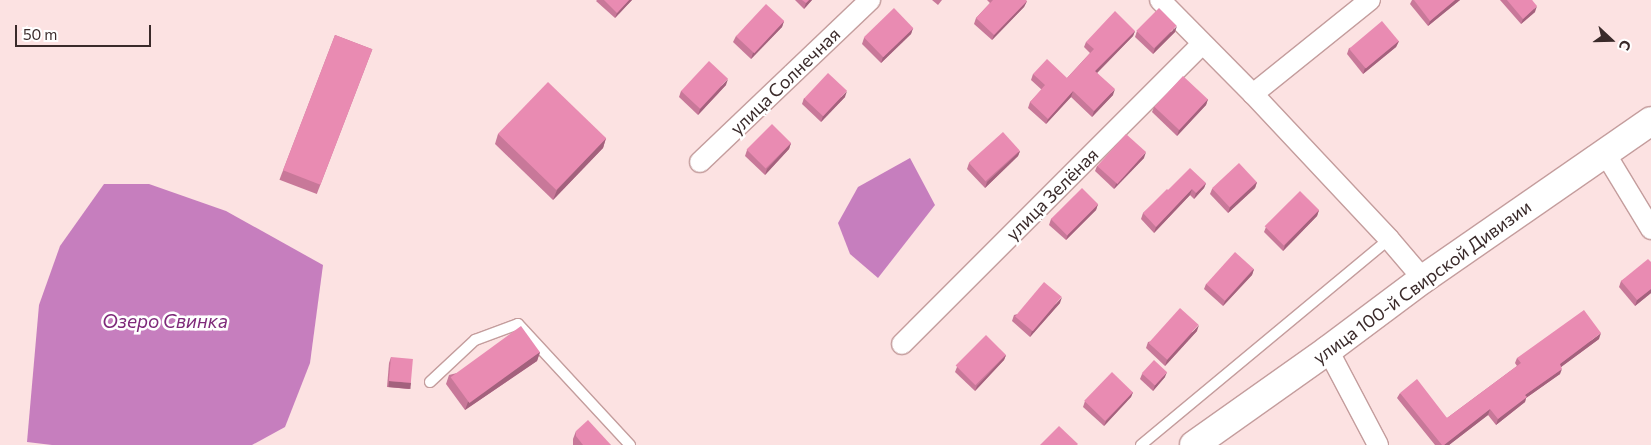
<!DOCTYPE html>
<meta charset="utf-8">
<style>
body{margin:0}
#map{position:relative;width:1651px;height:445px;overflow:hidden;background:#fce2e2;font-family:Commissioner,sans-serif}
div>[style]{position:absolute}
[style*='--x']{left:calc(var(--x)*1px);top:calc(var(--y)*1px);width:calc(var(--w)*1px);rotate:calc(var(--a)*1deg)}
.water>*{inset:0;background:#c67ebe}
.roads{filter:drop-shadow(1px 0 #c49d9d) drop-shadow(-1px 0 #c49d9d) drop-shadow(0 1px #c49d9d) drop-shadow(0 -1px #c49d9d)}
.lane>*{height:10px;margin:-5px;padding:0 5px;transform-origin:5px;border-radius:5px;background:#fff}
.street>*{height:20px;margin:-10px;padding:0 10px;transform-origin:10px;border-radius:10px;background:#fff}
.primary>*{height:28px;margin:-14px;padding:0 14px;transform-origin:14px;border-radius:14px;background:#fff}
.wall>*{inset:0;background:#c87899;transform-origin:0 0}
.shaded-wall>*{inset:0;background:#a3617d;transform-origin:0 0}
.building>*{inset:0;background:#e98bb2;transform-origin:0 0}
span{translate:-50% -50%;white-space:nowrap;text-align:center;line-height:1.15;-webkit-text-stroke:5px #fff;paint-order:stroke}
.street-label{font-size:18px;color:#3a2a2a}
.water-label{font-size:19px;color:#7f2a7a;font-style:italic}
.north{position:absolute;left:1586px;top:15px;width:50px;height:50px;-webkit-text-stroke:4px #fff;paint-order:stroke;rotate:111deg;font-size:14px;font-weight:700;line-height:20px;text-align:center;color:#3a2a2a}
.north::after{content:'';display:block;margin:auto;width:18px;height:22px;background:#3a2a2a;clip-path:polygon(50% 0,100% 100%,50% 72%,0 100%)}
.scale{position:absolute;left:15px;top:25px;width:136px;height:22px;box-sizing:border-box;border:2px solid #3a2a2a;border-top:0;padding-left:6px;font-size:15px;line-height:18px;white-space:nowrap;color:#3a2a2a;-webkit-text-stroke:4px #fff;paint-order:stroke}
</style>
<div id="map">
<div class="water">
<div style="clip-path:polygon(910px 158px,935px 205px,878px 278px,850px 254px,838px 223px,858px 187px)"></div>
<div style="clip-path:polygon(104px 184px,149px 184px,226px 211px,323px 265px,310px 363px,285px 427px,252px 445px,52px 445px,27px 442px,39px 305px,60px 246px)"></div>
</div>
<div class="roads">
<div class="lane">
<div style="--x:430;--y:382;--w:62;--a:-43"></div>
<div style="--x:475;--y:340;--w:46;--a:-20.4"></div>
<div style="--x:518;--y:324;--w:165;--a:47.2"></div>
<div style="--x:1141;--y:445;--w:322;--a:-39.7"></div>
</div>
<div class="street">
<div style="--x:1160;--y:0;--w:132;--a:45.3"></div>
<div style="--x:1253;--y:94;--w:199;--a:46.8"></div>
<div style="--x:1389;--y:239;--w:52;--a:49.6"></div>
<div style="--x:1253;--y:94;--w:150;--a:-38.8"></div>
<div style="--x:1605;--y:153;--w:89;--a:58.8"></div>
<div style="--x:700;--y:162;--w:235;--a:-43.6"></div>
<div style="--x:902;--y:344;--w:424;--a:-45"></div>
<div style="--x:1328;--y:350;--w:107;--a:62.2"></div>
</div>
<div class="primary">
<div style="--x:1194;--y:445;--w:164;--a:-35.3"></div>
<div style="--x:1328;--y:350;--w:119;--a:-36.8"></div>
<div style="--x:1423;--y:279;--w:277;--a:-34.7"></div>
</div>
</div>
<div class="wall">
<div style="clip-path:polygon(597px 0,632px 0,615px 18px,596px 1px)"></div>
<div style="clip-path:polygon(795px 0,812px 0,804px 9px)"></div>
<div style="clip-path:polygon(932px 0,942px 0,938px 5px)"></div>
<div style="clip-path:polygon(987px 0,1025px 0,1027px 1px,1024px 7px,992px 40px,974px 24px,976px 18px,990px 3px)"></div>
<div style="clip-path:polygon(1412px 0,1460px 0,1428px 26px,1410px 4px)"></div>
<div style="clip-path:polygon(1500px 0,1532px 0,1535px 12px,1521px 24px)"></div>
<div style="clip-path:polygon(784px 21px,782px 27px,751px 59px,733px 42px,736px 36px)"></div>
<div style="clip-path:polygon(913px 28px,911px 34px,881px 63px,862px 44px,864px 38px)"></div>
<div style="clip-path:polygon(1135px 31px,1133px 36px,1097px 73px,1113px 95px,1092px 117px,1071px 97px,1046px 124px,1028px 108px,1030px 102px,1042px 90px,1031px 80px,1033px 74px,1067px 78px,1090px 53px,1084px 47px,1086px 42px)"></div>
<div style="clip-path:polygon(1137px 31px,1175px 32px,1153px 54px,1135px 37px)"></div>
<div style="left:335px;top:35px;width:40px;height:155px;rotate:21deg"></div>
<div style="clip-path:polygon(1399px 41px,1396px 47px,1363px 74px,1347px 54px,1349px 48px)"></div>
<div style="clip-path:polygon(726px 85px,698px 115px,679px 97px,681px 91px)"></div>
<div style="clip-path:polygon(845px 97px,821px 122px,802px 104px,804px 98px)"></div>
<div style="clip-path:polygon(1208px 99px,1206px 105px,1177px 136px,1152px 112px,1154px 107px)"></div>
<div style="clip-path:polygon(498px 134px,606px 138px,603px 148px,553px 200px,495px 144px)"></div>
<div style="clip-path:polygon(791px 143px,789px 149px,765px 175px,745px 156px,747px 150px)"></div>
<div style="clip-path:polygon(1020px 151px,1018px 156px,985px 188px,967px 169px,969px 163px)"></div>
<div style="clip-path:polygon(1144px 158px,1114px 189px,1095px 171px,1097px 166px)"></div>
<div style="clip-path:polygon(1257px 182px,1255px 188px,1228px 213px,1210px 194px,1212px 189px)"></div>
<div style="clip-path:polygon(1206px 183px,1204px 188px,1194px 199px,1190px 195px,1154px 233px,1141px 219px,1143px 213px,1168px 190px)"></div>
<div style="clip-path:polygon(1098px 204px,1096px 210px,1066px 240px,1049px 225px,1051px 219px)"></div>
<div style="clip-path:polygon(1319px 210px,1317px 216px,1283px 251px,1264px 232px,1266px 227px)"></div>
<div style="clip-path:polygon(1651px 262px,1651px 293px,1635px 306px,1619px 287px,1621px 281px)"></div>
<div style="clip-path:polygon(1254px 269px,1252px 275px,1223px 306px,1204px 289px,1206px 284px)"></div>
<div style="clip-path:polygon(1060px 303px,1030px 337px,1012px 321px,1014px 315px)"></div>
<div style="clip-path:polygon(1197px 331px,1165px 366px,1146px 348px,1148px 342px)"></div>
<div style="clip-path:polygon(1599px 339px,1561px 367px,1560px 374px,1526px 398px,1525px 402px,1496px 425px,1488px 415px,1449px 445px,1435px 445px,1397px 398px,1400px 393px,1447px 418px,1517px 366px,1515px 363px,1517px 358px)"></div>
<div style="clip-path:polygon(540px 352px,537px 361px,465px 410px,446px 384px,449px 375px)"></div>
<div style="clip-path:polygon(1006px 355px,1004px 360px,975px 391px,955px 372px,957px 367px)"></div>
<div style="clip-path:polygon(391px 357px,411px 383px,409px 389px,387px 387px,389px 363px)"></div>
<div style="clip-path:polygon(1142px 374px,1165px 377px,1153px 391px,1140px 379px)"></div>
<div style="clip-path:polygon(1133px 392px,1131px 397px,1104px 426px,1083px 407px,1085px 401px)"></div>
<div style="clip-path:polygon(576px 431px,611px 445px,573px 445px,573px 439px)"></div>
</div>
<div class="shaded-wall">
<div style="clip-path:polygon(629px 0,632px 0,615px 18px,617px 13px)"></div>
<div style="clip-path:polygon(809px 0,812px 0,804px 9px,806px 3px)"></div>
<div style="clip-path:polygon(1455px 0,1460px 0,1428px 26px,1430px 21px)"></div>
<div style="clip-path:polygon(1027px 1px,1024px 7px,992px 40px,994px 35px)"></div>
<div style="clip-path:polygon(1537px 6px,1535px 12px,1521px 24px,1523px 19px)"></div>
<div style="clip-path:polygon(784px 21px,782px 27px,751px 59px,753px 53px)"></div>
<div style="clip-path:polygon(1177px 26px,1175px 32px,1153px 54px,1155px 48px)"></div>
<div style="clip-path:polygon(913px 28px,911px 34px,881px 63px,883px 57px)"></div>
<div style="clip-path:polygon(1135px 31px,1133px 36px,1093px 77px,1095px 71px)"></div>
<div style="clip-path:polygon(1399px 41px,1396px 47px,1363px 74px,1365px 68px)"></div>
<div style="clip-path:polygon(728px 79px,726px 85px,698px 115px,700px 109px)"></div>
<div style="clip-path:polygon(1115px 89px,1113px 95px,1092px 117px,1094px 111px)"></div>
<div style="clip-path:polygon(847px 91px,845px 97px,821px 122px,823px 116px)"></div>
<div style="clip-path:polygon(1073px 91px,1071px 97px,1046px 124px,1048px 119px)"></div>
<div style="clip-path:polygon(1208px 99px,1206px 105px,1177px 136px,1179px 130px)"></div>
<div style="clip-path:polygon(606px 138px,603px 148px,553px 200px,557px 190px)"></div>
<div style="clip-path:polygon(791px 143px,789px 149px,765px 175px,767px 169px)"></div>
<div style="clip-path:polygon(1020px 151px,1018px 156px,985px 188px,987px 182px)"></div>
<div style="clip-path:polygon(1146px 152px,1144px 158px,1114px 189px,1116px 184px)"></div>
<div style="clip-path:polygon(1257px 182px,1255px 188px,1228px 213px,1230px 207px)"></div>
<div style="clip-path:polygon(1206px 183px,1204px 188px,1194px 199px,1196px 193px)"></div>
<div style="clip-path:polygon(1192px 189px,1190px 195px,1154px 233px,1156px 227px)"></div>
<div style="clip-path:polygon(1098px 204px,1096px 210px,1066px 240px,1068px 234px)"></div>
<div style="clip-path:polygon(1319px 210px,1317px 216px,1283px 251px,1285px 245px)"></div>
<div style="clip-path:polygon(1254px 269px,1252px 275px,1223px 306px,1225px 301px)"></div>
<div style="clip-path:polygon(1651px 289px,1651px 293px,1635px 306px,1637px 300px)"></div>
<div style="clip-path:polygon(1062px 297px,1060px 303px,1030px 337px,1032px 331px)"></div>
<div style="clip-path:polygon(1199px 325px,1197px 331px,1165px 366px,1167px 360px)"></div>
<div style="clip-path:polygon(1601px 333px,1599px 339px,1557px 370px,1560px 364px)"></div>
<div style="clip-path:polygon(540px 352px,537px 361px,465px 410px,468px 402px)"></div>
<div style="clip-path:polygon(1006px 355px,1004px 360px,975px 391px,977px 386px)"></div>
<div style="clip-path:polygon(1562px 369px,1560px 374px,1526px 398px,1525px 402px,1496px 425px,1498px 419px,1525px 395px)"></div>
<div style="clip-path:polygon(1167px 372px,1165px 377px,1153px 391px,1155px 385px)"></div>
<div style="left:389px;top:381px;width:22px;height:6px;rotate:5deg"></div>
<div style="clip-path:polygon(1133px 392px,1131px 397px,1104px 426px,1106px 421px)"></div>
<div style="clip-path:polygon(1490px 409px,1488px 415px,1449px 445px,1444px 445px)"></div>
</div>
<div class="building">
<div style="clip-path:polygon(604px 0,629px 0,617px 13px)"></div>
<div style="clip-path:polygon(802px 0,809px 0,806px 3px)"></div>
<div style="clip-path:polygon(993px 0,1025px 0,1027px 1px,994px 35px,976px 18px)"></div>
<div style="clip-path:polygon(1414px 0,1455px 0,1430px 21px)"></div>
<div style="clip-path:polygon(1507px 0,1532px 0,1537px 6px,1523px 19px)"></div>
<div style="left:766px;top:4px;width:25px;height:44px;rotate:43deg"></div>
<div style="left:894px;top:8px;width:28px;height:42px;rotate:46deg"></div>
<div style="left:1159px;top:8px;width:25px;height:32px;rotate:45deg"></div>
<div style="clip-path:polygon(1115px 11px,1135px 31px,1095px 71px,1115px 89px,1094px 111px,1073px 91px,1048px 119px,1030px 102px,1045px 85px,1033px 74px,1047px 59px,1067px 78px,1094px 49px,1086px 42px)"></div>
<div style="left:1382px;top:21px;width:26px;height:43px;rotate:50deg"></div>
<div style="left:335px;top:35px;width:40px;height:145px;rotate:21deg"></div>
<div style="left:709px;top:61px;width:26px;height:41px;rotate:43deg"></div>
<div style="left:828px;top:73px;width:26px;height:35px;rotate:43deg"></div>
<div style="left:1183px;top:76px;width:34px;height:42px;rotate:43deg"></div>
<div style="left:548px;top:82px;width:81px;height:72px;rotate:44deg"></div>
<div style="left:772px;top:124px;width:27px;height:36px;rotate:45deg"></div>
<div style="left:1003px;top:132px;width:25px;height:46px;rotate:48deg"></div>
<div style="left:1126px;top:134px;width:27px;height:43px;rotate:42deg"></div>
<div style="left:1239px;top:163px;width:26px;height:37px;rotate:47deg"></div>
<div style="clip-path:polygon(1190px 168px,1206px 183px,1196px 193px,1192px 189px,1156px 227px,1143px 213px,1167px 189px,1168px 190px)"></div>
<div style="left:1082px;top:188px;width:23px;height:44px;rotate:45deg"></div>
<div style="left:1300px;top:191px;width:27px;height:50px;rotate:45deg"></div>
<div style="left:1235px;top:252px;width:25px;height:43px;rotate:42deg"></div>
<div style="clip-path:polygon(1648px 259px,1651px 262px,1651px 289px,1637px 300px,1621px 281px)"></div>
<div style="left:1044px;top:282px;width:23px;height:45px;rotate:40deg"></div>
<div style="left:1180px;top:308px;width:25px;height:47px;rotate:42deg"></div>
<div style="clip-path:polygon(1584px 310px,1601px 333px,1560px 364px,1562px 369px,1525px 395px,1527px 397px,1498px 419px,1490px 409px,1444px 445px,1442px 445px,1400px 393px,1417px 379px,1447px 418px,1521px 363px,1517px 358px)"></div>
<div style="left:521px;top:326px;width:32px;height:87px;rotate:54deg"></div>
<div style="left:986px;top:335px;width:28px;height:43px;rotate:45deg"></div>
<div style="left:391px;top:357px;width:22px;height:24px;rotate:5deg"></div>
<div style="left:1154px;top:360px;width:18px;height:18px;rotate:43deg"></div>
<div style="left:1112px;top:372px;width:29px;height:40px;rotate:44deg"></div>
<div style="clip-path:polygon(588px 420px,611px 445px,583px 445px,576px 436px,576px 431px)"></div>
<div style="clip-path:polygon(1059px 426px,1078px 444px,1077px 445px,1040px 445px)"></div>
</div>
<div class="street-label">
<span style="left:785px;top:81px;rotate:-44deg">улица Солнечная</span>
<span style="left:1052px;top:194px;rotate:-45deg">улица Зелёная</span>
<span style="left:1422px;top:282px;rotate:-36deg">улица 100-й Свирской Дивизии</span>
</div>
<div class="water-label">
<span style="left:165px;top:321px">Озеро Свинка</span>
</div>
<div class="north">С</div>
<div class="scale">50 m</div>
</div>
